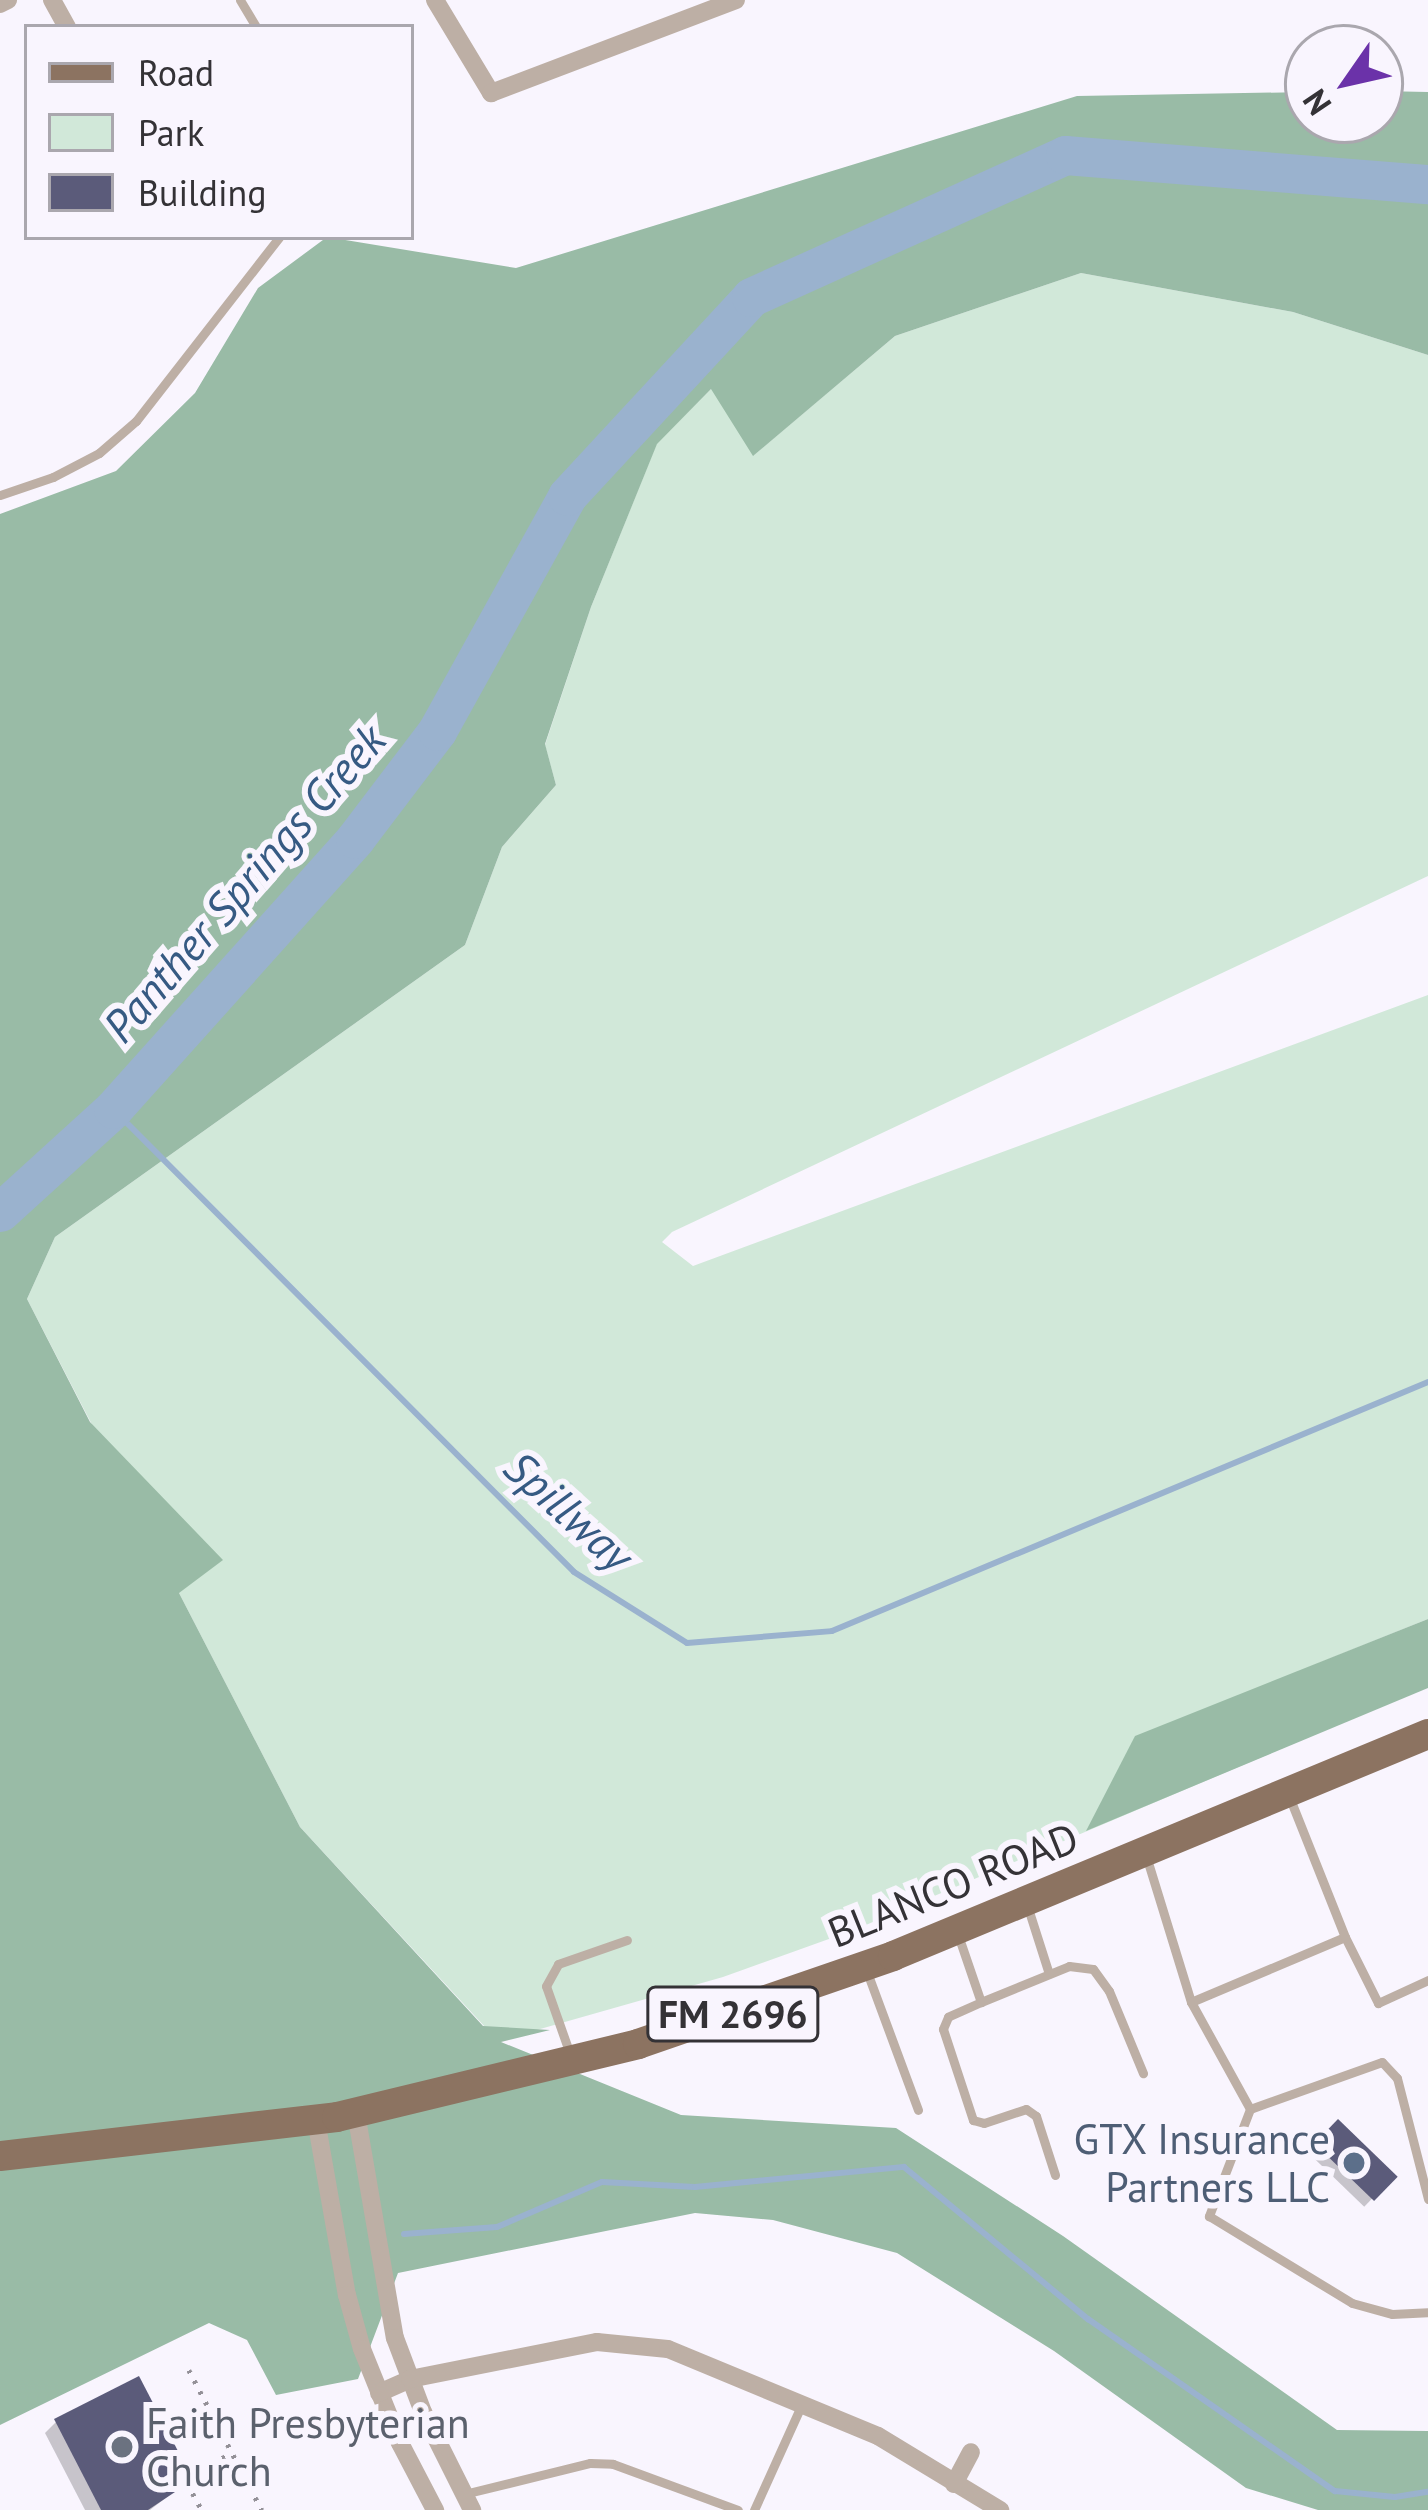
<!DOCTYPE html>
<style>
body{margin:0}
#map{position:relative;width:1428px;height:2510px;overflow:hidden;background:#f9f5fe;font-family:"PT Sans",sans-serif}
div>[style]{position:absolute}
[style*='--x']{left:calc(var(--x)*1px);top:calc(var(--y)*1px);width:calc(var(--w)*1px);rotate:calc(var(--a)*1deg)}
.green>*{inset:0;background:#d1e8d9}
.forest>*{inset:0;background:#99bba6}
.shadow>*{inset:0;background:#0003;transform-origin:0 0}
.stream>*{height:6px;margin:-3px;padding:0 3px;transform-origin:3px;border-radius:3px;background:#9ab2ce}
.river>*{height:39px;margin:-19.5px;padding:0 19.5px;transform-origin:19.5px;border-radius:19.5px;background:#9ab2ce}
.building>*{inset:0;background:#5b5b7a;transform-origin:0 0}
.path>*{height:4.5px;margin-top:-2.25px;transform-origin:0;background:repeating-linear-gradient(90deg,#949198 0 3px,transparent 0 12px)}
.lane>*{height:9px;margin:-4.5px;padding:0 4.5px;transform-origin:4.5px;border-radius:4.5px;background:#bdafa5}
.street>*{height:18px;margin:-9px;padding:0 9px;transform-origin:9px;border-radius:9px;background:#bdafa5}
.primary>*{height:30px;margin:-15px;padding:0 15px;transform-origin:15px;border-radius:15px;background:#8c7361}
.dots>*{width:33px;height:33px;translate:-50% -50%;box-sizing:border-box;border:6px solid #f9f5fe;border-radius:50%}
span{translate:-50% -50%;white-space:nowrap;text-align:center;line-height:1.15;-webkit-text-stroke:12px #f9f5fe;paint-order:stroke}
.shield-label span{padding:3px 9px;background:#f9f5fe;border:3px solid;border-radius:9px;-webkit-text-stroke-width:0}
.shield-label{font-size:39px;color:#343236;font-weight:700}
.street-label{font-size:42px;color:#343236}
.service-label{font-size:42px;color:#4e5e75}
.right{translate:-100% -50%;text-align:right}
.worship-label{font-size:42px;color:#5b616d}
.left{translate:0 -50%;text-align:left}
.water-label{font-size:45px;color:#365a83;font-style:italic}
.legend{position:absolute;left:24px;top:24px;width:390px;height:216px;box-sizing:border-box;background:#f9f5fe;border:3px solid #aaa7ae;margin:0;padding:15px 21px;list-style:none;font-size:36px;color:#343236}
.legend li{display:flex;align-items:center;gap:24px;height:60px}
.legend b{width:60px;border:3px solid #aaa7ae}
.north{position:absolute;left:1284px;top:24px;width:120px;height:120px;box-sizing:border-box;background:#f9f5fe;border:3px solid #aaa7ae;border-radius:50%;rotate:236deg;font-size:33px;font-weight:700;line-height:48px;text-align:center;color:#343236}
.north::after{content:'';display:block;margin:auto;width:42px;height:54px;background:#6b32a9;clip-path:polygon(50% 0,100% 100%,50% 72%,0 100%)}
</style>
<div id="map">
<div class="green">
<div style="clip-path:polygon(1081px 273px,1293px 312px,1428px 355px,1428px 876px,672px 1232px,662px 1242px,693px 1266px,1428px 995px,1428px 1619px,1309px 1667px,1335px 1726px,854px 1930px,723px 1977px,498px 2041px,300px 1827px,27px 1299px,55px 1237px,465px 945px,502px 847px,556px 785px,545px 745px,591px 607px,657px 443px,712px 388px,754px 455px,895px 336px)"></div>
</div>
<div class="forest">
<div style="clip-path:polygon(1380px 91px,1428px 92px,1428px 355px,1293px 312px,1081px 273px,895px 336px,753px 456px,711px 389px,657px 444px,591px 607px,545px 744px,556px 785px,502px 847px,465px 945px,55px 1237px,27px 1299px,90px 1422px,223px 1560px,179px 1593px,300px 1827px,483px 2026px,550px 2030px,501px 2042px,681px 2115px,896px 2128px,1063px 2236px,1337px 2430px,1428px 2431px,1428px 2510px,1318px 2510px,1246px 2488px,1054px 2351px,897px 2253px,773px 2220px,695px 2213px,398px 2273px,358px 2379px,276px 2395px,247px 2340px,209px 2323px,0 2425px,0 514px,116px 471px,195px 393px,258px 288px,327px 237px,516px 268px,1077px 96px,1308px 92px,1308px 120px,1380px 120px)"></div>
<div style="clip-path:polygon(1428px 1619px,1428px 1688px,1086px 1831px,1135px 1736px)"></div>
</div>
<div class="shadow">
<div style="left:1338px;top:2123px;width:77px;height:42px;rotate:44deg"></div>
<div style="clip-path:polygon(56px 2422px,189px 2480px,150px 2510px,85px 2510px,45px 2433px)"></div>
</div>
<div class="stream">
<div style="--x:113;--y:1109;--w:653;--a:45.12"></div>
<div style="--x:574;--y:1572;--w:133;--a:32.1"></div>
<div style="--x:687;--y:1643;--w:145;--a:-4.7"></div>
<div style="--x:832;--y:1631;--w:646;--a:-22.67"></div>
<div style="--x:404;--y:2234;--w:93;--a:-4.3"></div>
<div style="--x:497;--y:2227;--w:114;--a:-23.2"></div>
<div style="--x:602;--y:2182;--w:93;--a:3.1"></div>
<div style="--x:695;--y:2187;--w:210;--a:-5.5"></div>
<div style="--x:904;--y:2167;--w:239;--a:39.6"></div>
<div style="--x:1088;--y:2319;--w:301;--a:34.9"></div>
<div style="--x:1335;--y:2491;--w:60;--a:5.7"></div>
<div style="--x:1395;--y:2497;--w:33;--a:-9"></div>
</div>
<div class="river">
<div style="--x:0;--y:1212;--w:153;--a:-42.3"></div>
<div style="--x:113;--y:1109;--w:363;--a:-48.1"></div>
<div style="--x:355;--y:839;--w:136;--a:-52.8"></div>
<div style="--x:437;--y:731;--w:269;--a:-61"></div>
<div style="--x:567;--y:496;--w:271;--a:-47.2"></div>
<div style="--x:751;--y:297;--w:345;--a:-24.3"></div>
<div style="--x:1065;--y:155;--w:364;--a:4.6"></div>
</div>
<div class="building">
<div style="left:1338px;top:2119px;width:83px;height:34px;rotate:44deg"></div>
<div style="clip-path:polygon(139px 2376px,193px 2480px,148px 2510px,101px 2510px,54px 2419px)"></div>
</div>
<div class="path">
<div style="--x:189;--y:2370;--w:158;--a:62.5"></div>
<div style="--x:190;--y:2474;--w:47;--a:-26.6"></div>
<div style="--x:187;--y:2483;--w:31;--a:61"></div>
</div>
<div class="lane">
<div style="--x:240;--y:0;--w:31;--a:59"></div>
<div style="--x:0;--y:495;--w:56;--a:-18.8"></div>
<div style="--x:53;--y:477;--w:52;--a:-27.6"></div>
<div style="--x:99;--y:453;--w:49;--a:-40.9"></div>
<div style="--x:136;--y:421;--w:233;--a:-52.1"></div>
<div style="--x:1147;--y:1859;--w:150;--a:72.9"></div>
<div style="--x:1191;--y:2002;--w:122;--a:61.1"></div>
<div style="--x:1250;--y:2109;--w:140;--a:-19.6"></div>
<div style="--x:1382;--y:2062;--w:22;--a:47"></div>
<div style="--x:1397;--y:2078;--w:125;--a:75.6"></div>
<div style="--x:1027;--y:1905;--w:72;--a:72.3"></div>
<div style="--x:958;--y:1935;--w:71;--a:71.1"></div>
<div style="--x:981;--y:2002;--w:36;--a:156"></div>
<div style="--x:948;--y:2017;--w:13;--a:113"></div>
<div style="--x:943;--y:2029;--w:96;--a:71.8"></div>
<div style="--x:973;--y:2120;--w:11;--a:15"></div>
<div style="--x:984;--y:2123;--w:44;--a:-18.4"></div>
<div style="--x:1026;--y:2109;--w:12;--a:35"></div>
<div style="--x:1036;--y:2116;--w:62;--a:72.1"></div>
<div style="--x:1345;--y:1937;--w:74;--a:63.4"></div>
<div style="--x:1378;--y:2003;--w:55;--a:-24.7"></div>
<div style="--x:867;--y:1972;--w:147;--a:69.7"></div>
<div style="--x:981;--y:2002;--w:95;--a:-22.2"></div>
<div style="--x:1069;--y:1966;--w:24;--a:7"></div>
<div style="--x:1093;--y:1969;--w:27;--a:54"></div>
<div style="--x:1109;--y:1991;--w:89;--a:67.5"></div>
<div style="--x:1191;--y:2002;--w:167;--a:-22.9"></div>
<div style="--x:1345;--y:1937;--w:152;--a:-111.7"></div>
<div style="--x:571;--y:2057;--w:75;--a:-109.4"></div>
<div style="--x:546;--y:1986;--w:25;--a:-61"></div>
<div style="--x:558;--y:1964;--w:73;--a:-19.2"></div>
<div style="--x:1250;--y:2109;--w:115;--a:111"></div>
<div style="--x:1209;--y:2216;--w:167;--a:31.3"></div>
<div style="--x:1352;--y:2303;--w:41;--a:15.4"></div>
<div style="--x:1392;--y:2314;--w:36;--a:-3"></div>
<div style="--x:464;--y:2494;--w:130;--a:-13.8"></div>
<div style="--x:590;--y:2463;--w:23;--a:2"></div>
<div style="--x:613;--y:2464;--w:133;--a:20.2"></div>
<div style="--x:754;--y:2510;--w:114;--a:-65.7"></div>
</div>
<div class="street">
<div style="--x:52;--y:0;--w:31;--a:61"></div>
<div style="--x:435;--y:0;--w:109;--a:58.9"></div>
<div style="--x:491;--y:93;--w:262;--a:-20.8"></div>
<div style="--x:0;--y:4;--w:9;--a:-27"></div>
<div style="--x:356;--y:2113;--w:228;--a:80.2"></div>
<div style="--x:395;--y:2338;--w:79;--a:69.3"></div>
<div style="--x:423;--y:2412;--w:110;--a:63.4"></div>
<div style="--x:316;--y:2120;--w:178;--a:80"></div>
<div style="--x:347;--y:2295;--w:56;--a:74.5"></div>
<div style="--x:362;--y:2349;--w:101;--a:68"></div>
<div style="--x:400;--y:2443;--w:76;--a:62.4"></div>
<div style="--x:379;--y:2393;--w:34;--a:-24"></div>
<div style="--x:410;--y:2379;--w:191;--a:-11.2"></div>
<div style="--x:597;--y:2342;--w:71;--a:5.6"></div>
<div style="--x:668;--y:2349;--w:227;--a:22.5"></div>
<div style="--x:878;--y:2436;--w:143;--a:31.2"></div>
<div style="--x:954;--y:2484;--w:36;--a:-62"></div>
</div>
<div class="primary">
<div style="--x:0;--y:2156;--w:339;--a:-6.6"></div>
<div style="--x:337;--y:2117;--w:310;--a:-13.6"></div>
<div style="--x:638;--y:2044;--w:270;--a:-19"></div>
<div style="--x:893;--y:1956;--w:579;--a:-22.54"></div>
</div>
<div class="dots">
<div style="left:1354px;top:2163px;background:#5c6f8a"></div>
<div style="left:122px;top:2447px;background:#6b7280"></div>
</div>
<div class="shield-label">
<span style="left:733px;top:2014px">FM 2696</span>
</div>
<div class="street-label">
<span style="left:953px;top:1885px;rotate:-22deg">BLANCO ROAD</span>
</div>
<div class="service-label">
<span class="right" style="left:1330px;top:2163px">GTX Insurance<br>Partners LLC</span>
</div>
<div class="worship-label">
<span class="left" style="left:146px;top:2447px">Faith Presbyterian<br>Church</span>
</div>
<div class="water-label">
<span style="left:244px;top:883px;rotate:-49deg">Panther Springs Creek</span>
<span style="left:569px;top:1511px;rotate:42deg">Spillway</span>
</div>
<ul class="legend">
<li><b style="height:15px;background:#8c7361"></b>Road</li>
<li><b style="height:33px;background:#d1e8d9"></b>Park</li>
<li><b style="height:33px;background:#5b5b7a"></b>Building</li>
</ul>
<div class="north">N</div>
</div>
